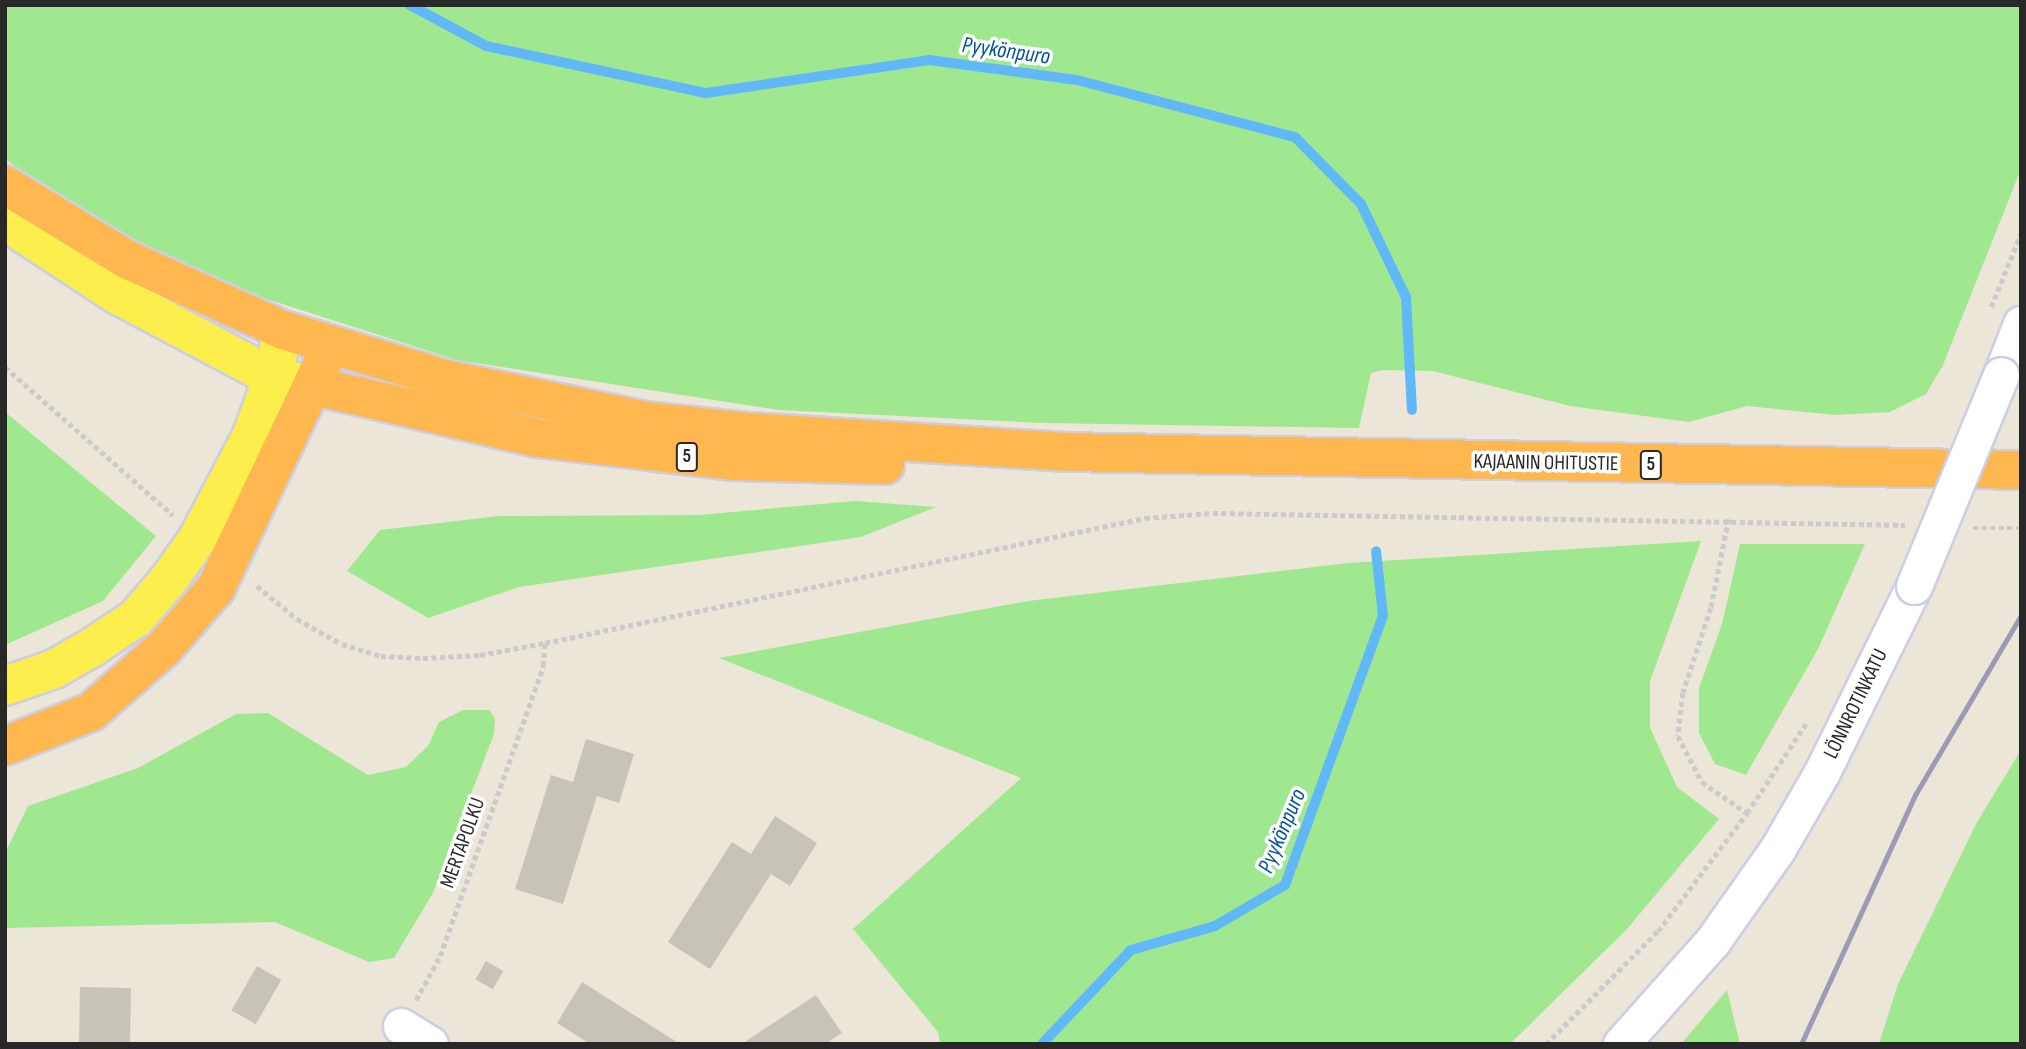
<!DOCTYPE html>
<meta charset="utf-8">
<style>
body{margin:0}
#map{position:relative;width:2026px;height:1049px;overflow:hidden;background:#ece6d8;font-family:"Sofia Sans Condensed",sans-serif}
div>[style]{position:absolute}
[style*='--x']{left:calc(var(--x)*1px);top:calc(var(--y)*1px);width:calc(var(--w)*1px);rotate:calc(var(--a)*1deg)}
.green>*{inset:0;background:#a0e88f}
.stream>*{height:10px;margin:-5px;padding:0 5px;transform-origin:5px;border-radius:5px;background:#61b8f8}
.building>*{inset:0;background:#c7c3b8;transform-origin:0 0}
.path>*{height:4.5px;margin-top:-2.25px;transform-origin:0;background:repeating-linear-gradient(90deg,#cbcbcb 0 5px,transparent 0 8.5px)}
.roads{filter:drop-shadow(2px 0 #cdcee3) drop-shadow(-2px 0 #cdcee3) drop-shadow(0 2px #cdcee3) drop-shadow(0 -2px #cdcee3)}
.minor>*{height:35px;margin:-17.5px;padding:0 17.5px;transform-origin:17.5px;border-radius:17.5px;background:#fff}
.major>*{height:38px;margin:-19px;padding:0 19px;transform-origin:19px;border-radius:19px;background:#fbee4d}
.highway>*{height:38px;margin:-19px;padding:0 19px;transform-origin:19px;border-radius:19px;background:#ffb750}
.rail>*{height:5px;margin:-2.5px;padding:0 2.5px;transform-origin:2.5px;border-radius:2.5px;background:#9b9bb4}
.bridges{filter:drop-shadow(2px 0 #cdcee3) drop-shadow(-2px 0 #cdcee3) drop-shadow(0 2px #cdcee3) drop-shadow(0 -2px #cdcee3)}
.minor-bridge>*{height:35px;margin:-17.5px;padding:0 17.5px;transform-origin:17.5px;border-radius:17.5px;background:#fff}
span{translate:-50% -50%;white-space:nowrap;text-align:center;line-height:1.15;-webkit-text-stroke:7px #fff;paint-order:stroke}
.shield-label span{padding:2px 5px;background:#fff;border:2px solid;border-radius:5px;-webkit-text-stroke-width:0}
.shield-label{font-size:19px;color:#282828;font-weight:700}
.street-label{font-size:21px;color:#282828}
.water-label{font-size:23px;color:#0352a1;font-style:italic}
.frame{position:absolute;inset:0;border:7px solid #282828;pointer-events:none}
</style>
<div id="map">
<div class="green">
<div style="clip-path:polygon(5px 5px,2021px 5px,2021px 169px,1943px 365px,1926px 394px,1890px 412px,1836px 415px,1747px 406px,1689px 422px,1570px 406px,1433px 371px,1382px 370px,1371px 373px,1359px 428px,1042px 423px,778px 410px,457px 360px,245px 292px,115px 233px,5px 159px)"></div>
<div style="clip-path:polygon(5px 412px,156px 536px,103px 601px,5px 645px)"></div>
<div style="clip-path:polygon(855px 501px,936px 507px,861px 537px,519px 587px,428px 618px,347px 571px,380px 530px,499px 516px,699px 515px)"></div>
<div style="clip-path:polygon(1701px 541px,1650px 681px,1650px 728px,1677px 787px,1719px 819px,1627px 929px,1510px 1044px,940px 1044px,938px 1032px,853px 929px,1021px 778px,719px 658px,1028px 601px,1348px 563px)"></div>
<div style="clip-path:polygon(1740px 544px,1865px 544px,1818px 649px,1746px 775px,1715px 764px,1699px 733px,1699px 688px,1722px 624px)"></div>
<div style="clip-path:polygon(463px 710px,489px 710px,495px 718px,494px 734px,433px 893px,394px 958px,369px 962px,275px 922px,5px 928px,5px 853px,28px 806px,138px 768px,236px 714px,268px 713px,368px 775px,406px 767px,428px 746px,439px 722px)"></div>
<div style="clip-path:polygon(2021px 750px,2021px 1044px,1879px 1044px,1898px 984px,1977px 822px)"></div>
<div style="clip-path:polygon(1727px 990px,1740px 1044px,1681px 1044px)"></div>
</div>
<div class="stream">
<div style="--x:410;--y:5;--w:86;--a:28.3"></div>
<div style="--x:486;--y:46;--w:225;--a:12.1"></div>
<div style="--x:706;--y:93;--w:225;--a:-8.4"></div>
<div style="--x:929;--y:60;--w:149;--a:7.7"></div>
<div style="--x:1077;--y:80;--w:225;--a:14.7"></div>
<div style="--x:1295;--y:137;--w:94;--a:45.4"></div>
<div style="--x:1361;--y:204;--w:103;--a:64.2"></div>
<div style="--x:1406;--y:297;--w:113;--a:87"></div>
<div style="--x:1042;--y:1044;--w:129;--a:-46.6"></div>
<div style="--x:1131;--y:950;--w:87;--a:-15.9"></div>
<div style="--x:1215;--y:926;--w:81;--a:-30.4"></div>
<div style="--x:1285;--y:885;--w:286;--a:-70"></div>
<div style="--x:1383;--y:616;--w:65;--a:-96.1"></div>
</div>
<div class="building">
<div style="clip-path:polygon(586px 739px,634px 754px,619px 803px,597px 796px,563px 904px,515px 889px,551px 775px,573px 782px)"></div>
<div style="clip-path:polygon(775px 816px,817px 843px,790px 886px,771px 874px,710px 969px,668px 942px,732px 842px,751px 854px)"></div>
<div style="left:486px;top:961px;width:20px;height:21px;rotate:30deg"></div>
<div style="left:257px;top:966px;width:28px;height:51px;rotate:30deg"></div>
<div style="clip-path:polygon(582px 982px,680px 1044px,590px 1044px,557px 1023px)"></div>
<div style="left:80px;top:987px;width:51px;height:57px;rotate:1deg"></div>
<div style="clip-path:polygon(816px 995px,842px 1033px,825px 1044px,748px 1044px,746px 1041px)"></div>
</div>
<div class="path">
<div style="--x:1991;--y:307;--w:80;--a:-67.9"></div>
<div style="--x:5;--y:367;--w:224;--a:41.4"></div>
<div style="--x:1729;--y:519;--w:91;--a:101.4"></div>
<div style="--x:1711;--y:608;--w:89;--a:108.2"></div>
<div style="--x:1683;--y:693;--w:43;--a:96.6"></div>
<div style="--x:1678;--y:736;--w:52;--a:62.4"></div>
<div style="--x:1702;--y:782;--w:55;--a:34.6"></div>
<div style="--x:1973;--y:528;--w:48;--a:0"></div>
<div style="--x:257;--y:586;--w:52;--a:39.5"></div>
<div style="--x:297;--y:619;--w:51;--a:29.1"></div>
<div style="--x:342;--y:644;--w:41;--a:17.1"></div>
<div style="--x:381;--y:656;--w:42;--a:2.7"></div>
<div style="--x:423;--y:658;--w:57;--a:-3"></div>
<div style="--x:480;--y:655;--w:66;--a:-10.5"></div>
<div style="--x:545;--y:643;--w:613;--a:-11.77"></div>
<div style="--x:1145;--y:518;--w:68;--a:-4.2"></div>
<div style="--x:1213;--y:513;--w:692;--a:0.99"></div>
<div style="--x:416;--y:1000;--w:50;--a:-61.4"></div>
<div style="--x:440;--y:956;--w:308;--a:-70.4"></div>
<div style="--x:543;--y:666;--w:23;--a:-85"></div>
<div style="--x:1546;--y:1044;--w:159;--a:-45.3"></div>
<div style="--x:1658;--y:931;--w:148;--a:-53"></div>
<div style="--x:1747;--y:813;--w:109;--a:-56.6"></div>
</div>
<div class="roads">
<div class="minor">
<div style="--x:2001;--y:375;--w:55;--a:-68.6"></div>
<div style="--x:401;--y:1026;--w:34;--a:32"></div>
<div style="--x:1621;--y:1044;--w:137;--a:-48.3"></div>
<div style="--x:1712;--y:942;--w:113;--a:-54.8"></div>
<div style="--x:1777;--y:850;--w:90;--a:-60"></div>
<div style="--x:1822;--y:772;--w:208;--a:-63.7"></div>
</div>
<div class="major">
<div style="--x:5;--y:221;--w:133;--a:33.3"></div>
<div style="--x:116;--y:294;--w:178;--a:27.9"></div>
<div style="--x:273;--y:377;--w:24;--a:12"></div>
<div style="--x:5;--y:686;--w:52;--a:-19.1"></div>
<div style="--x:54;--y:669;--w:43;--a:-29.6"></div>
<div style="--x:91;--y:648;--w:54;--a:-33.7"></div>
<div style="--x:136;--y:618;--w:52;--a:-49.6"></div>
<div style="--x:170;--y:578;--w:49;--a:-55"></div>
<div style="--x:198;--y:538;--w:116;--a:-62.3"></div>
<div style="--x:252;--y:435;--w:62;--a:-70.1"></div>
<div style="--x:273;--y:377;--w:48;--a:-78"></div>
</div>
<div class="highway">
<div style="--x:5;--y:185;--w:144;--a:31.4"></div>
<div style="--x:128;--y:260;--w:170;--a:24.3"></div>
<div style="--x:283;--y:330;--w:169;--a:16.8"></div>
<div style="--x:445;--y:379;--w:205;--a:11.8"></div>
<div style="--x:646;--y:421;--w:104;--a:6.1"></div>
<div style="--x:749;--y:432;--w:317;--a:3.6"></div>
<div style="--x:1065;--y:452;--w:956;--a:1.08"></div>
<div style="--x:315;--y:386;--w:228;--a:13.2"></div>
<div style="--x:537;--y:438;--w:198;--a:6.7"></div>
<div style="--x:734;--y:461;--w:151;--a:1.5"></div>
<div style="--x:5;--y:746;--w:92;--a:-21.6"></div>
<div style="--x:91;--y:712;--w:97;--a:-41.2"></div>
<div style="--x:164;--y:648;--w:79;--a:-49.1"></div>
<div style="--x:216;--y:588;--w:249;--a:-64.6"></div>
</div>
</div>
<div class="rail">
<div style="--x:1801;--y:1044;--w:274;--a:-65.4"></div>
<div style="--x:1915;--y:795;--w:209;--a:-59.5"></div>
</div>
<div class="bridges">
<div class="minor-bridge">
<div style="--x:1914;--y:586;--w:228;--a:-67.6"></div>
</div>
</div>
<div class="shield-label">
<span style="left:687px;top:457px">5</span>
<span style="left:1651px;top:465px">5</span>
</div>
<div class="street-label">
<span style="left:1546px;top:463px;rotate:1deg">KAJAANIN OHITUSTIE</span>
<span style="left:1856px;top:704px;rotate:-64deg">LÖNNROTINKATU</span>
<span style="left:463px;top:843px;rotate:-70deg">MERTAPOLKU</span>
</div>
<div class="water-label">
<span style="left:1006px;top:51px;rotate:8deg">Pyykönpuro</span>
<span style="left:1282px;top:831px;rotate:-67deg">Pyykönpuro</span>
</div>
<div class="frame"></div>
</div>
